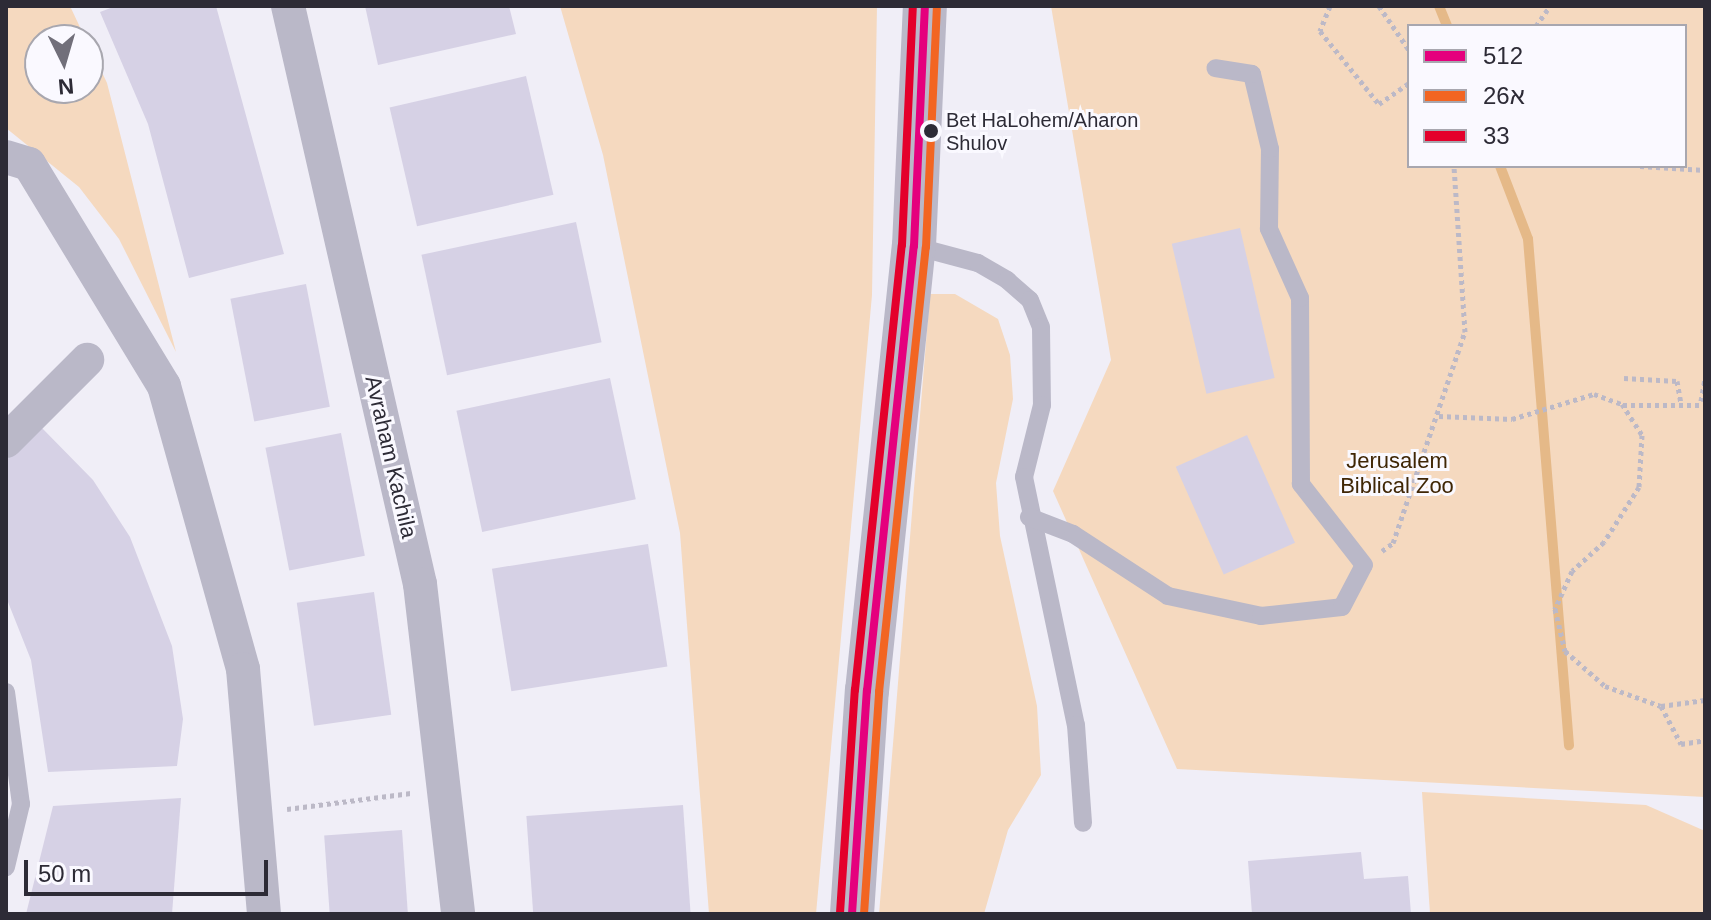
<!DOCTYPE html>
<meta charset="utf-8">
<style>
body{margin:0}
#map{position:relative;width:1711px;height:920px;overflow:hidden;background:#f0eef7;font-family:Helvetica,"Noto Sans Hebrew",sans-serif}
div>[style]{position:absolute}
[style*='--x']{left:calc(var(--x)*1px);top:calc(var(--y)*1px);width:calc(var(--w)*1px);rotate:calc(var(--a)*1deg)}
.green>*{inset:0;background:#f5d9bf}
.stream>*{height:10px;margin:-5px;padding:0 5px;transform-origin:5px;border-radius:5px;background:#e5b988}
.building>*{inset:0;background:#d6d1e5;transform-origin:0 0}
.path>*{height:5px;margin-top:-2.5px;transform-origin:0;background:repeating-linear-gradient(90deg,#bcb9c7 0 4px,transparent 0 8px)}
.service>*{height:18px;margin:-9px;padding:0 9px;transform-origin:9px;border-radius:9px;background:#bab8c8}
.minor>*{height:34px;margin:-17px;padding:0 17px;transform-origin:17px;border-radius:17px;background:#bab8c8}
.tertiary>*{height:44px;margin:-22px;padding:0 22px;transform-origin:22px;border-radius:22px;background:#bab8c8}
.bus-1>*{height:8px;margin:-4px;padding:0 4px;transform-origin:4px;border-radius:4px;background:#e5007d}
.bus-2>*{height:8px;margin:-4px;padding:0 4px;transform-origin:4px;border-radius:4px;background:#f26522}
.bus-3>*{height:8px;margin:-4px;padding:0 4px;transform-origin:4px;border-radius:4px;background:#e4002b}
.dots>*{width:22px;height:22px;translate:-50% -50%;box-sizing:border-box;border:4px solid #faf9ff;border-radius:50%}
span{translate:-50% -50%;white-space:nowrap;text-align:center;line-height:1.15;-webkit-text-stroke:6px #faf9ff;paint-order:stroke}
.bus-label{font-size:20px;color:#2d2b36}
.left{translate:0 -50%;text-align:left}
.street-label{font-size:22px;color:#2d2b36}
.park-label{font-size:22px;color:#3f2605}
.frame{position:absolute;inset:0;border:8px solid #2d2b36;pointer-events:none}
.legend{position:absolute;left:1407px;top:24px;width:280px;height:144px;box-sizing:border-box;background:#faf9ff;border:2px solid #a8a7af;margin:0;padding:10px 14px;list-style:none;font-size:24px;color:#2d2b36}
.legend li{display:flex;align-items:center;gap:16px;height:40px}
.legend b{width:40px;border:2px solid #a8a7af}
.north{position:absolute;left:24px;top:24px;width:80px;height:80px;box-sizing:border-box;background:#faf9ff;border:2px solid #a8a7af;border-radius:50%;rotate:175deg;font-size:22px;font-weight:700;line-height:32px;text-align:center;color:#2d2b36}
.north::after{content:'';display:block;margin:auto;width:28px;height:36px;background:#716f7a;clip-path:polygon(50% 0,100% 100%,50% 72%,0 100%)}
.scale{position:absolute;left:24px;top:860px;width:244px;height:36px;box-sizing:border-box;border:4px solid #2d2b36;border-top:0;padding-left:10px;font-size:24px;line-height:28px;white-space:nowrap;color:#2d2b36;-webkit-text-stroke:6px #faf9ff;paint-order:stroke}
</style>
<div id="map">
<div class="green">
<div style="clip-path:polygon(6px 6px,70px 6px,86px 40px,40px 40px,40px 88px,88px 88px,88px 43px,107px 83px,176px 352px,119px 239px,79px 187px,6px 128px)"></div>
<div style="clip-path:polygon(560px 6px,877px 6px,872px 295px,816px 914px,709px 914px,680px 533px,603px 155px)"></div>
<div style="clip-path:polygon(evenodd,1051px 6px,1705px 6px,1705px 797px,1177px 769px,1053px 491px,1111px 360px,1051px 6px,1409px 26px,1685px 26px,1685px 166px,1409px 166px,1409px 26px)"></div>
<div style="clip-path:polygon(930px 294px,955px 294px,998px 319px,1010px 355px,1013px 399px,996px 483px,1000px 536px,1037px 706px,1041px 775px,1008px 830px,984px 914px,879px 914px)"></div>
<div style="clip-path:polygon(1422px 792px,1646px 805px,1705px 831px,1705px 914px,1430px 914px)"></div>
</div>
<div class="stream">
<div style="--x:1439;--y:6;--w:22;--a:68"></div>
<div style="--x:1500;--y:166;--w:78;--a:69"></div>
<div style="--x:1528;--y:239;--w:508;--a:85.37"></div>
</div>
<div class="building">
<div style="clip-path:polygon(116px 6px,216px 6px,284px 254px,189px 278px,148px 124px,100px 12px)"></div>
<div style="clip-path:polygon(365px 6px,509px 6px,516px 34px,378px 65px)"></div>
<div style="left:526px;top:76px;width:122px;height:140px;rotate:77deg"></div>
<div style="left:576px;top:222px;width:123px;height:158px;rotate:78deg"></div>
<div style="left:1240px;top:228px;width:154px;height:70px;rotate:77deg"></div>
<div style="left:306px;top:284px;width:125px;height:77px;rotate:79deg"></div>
<div style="left:610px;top:378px;width:124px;height:157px;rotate:78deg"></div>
<div style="clip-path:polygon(41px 427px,93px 480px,130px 537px,172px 646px,183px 719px,177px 766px,48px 772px,31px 660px,6px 597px,6px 460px)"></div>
<div style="left:341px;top:433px;width:125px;height:77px;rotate:79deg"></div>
<div style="left:1247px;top:435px;width:118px;height:78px;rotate:66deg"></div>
<div style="left:648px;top:544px;width:124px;height:158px;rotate:81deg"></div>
<div style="left:374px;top:592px;width:124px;height:78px;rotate:82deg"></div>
<div style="clip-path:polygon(181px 798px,172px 914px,26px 914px,53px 806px)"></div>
<div style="left:683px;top:805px;width:109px;height:157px;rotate:86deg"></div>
<div style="left:402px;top:830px;width:84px;height:78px;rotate:86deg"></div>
<div style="clip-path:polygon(1361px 852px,1364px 879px,1408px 876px,1411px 914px,1252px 914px,1248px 861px)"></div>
</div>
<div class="path">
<div style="--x:1330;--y:6;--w:27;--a:112"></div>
<div style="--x:1320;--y:31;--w:94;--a:51.1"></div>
<div style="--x:1379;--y:104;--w:37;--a:-35"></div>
<div style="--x:1379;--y:6;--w:53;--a:55.7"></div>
<div style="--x:1536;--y:26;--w:24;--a:-55"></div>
<div style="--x:1640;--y:166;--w:65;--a:3.5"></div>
<div style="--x:1624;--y:378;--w:53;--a:3.2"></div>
<div style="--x:1677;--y:381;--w:23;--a:80"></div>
<div style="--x:1701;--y:401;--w:22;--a:-80"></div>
<div style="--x:1623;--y:405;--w:82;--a:0"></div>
<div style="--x:1439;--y:416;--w:73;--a:2.4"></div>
<div style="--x:1512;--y:419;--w:86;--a:-17"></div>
<div style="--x:1594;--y:394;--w:30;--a:20"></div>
<div style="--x:1622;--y:404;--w:37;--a:57"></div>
<div style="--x:1642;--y:435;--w:52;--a:93.3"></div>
<div style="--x:1639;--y:487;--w:65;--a:122.5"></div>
<div style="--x:1604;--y:542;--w:43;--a:137.8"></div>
<div style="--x:1572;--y:571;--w:42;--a:114.1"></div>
<div style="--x:1555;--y:609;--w:43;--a:76.6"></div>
<div style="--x:1565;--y:651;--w:53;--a:41.2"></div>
<div style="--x:1605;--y:686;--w:59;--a:19.7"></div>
<div style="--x:1661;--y:706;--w:44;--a:-7.8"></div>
<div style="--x:1382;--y:551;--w:14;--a:-36"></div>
<div style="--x:1393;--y:543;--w:223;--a:-71.2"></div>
<div style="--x:1465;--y:332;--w:166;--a:-93.8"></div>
<div style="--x:1661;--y:706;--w:43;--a:62.2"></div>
<div style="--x:1681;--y:744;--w:24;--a:-9"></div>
<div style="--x:287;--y:809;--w:125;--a:-7.4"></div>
</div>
<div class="service">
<div style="--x:914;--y:246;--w:66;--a:14.9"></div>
<div style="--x:978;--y:263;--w:34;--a:30"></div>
<div style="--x:1007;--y:280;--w:30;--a:41"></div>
<div style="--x:1030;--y:300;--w:29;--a:68"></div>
<div style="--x:1041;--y:327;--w:78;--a:89.3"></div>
<div style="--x:1042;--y:405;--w:74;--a:104"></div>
<div style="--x:1024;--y:477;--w:253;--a:78.2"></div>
<div style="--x:1076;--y:725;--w:98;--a:85.9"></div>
<div style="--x:1029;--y:517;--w:47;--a:21.1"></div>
<div style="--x:1073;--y:534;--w:113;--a:33.1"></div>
<div style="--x:1168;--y:596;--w:95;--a:12.1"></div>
<div style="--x:1261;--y:616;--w:81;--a:-6.3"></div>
<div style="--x:1342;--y:607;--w:47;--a:-62.4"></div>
<div style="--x:1364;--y:565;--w:103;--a:-127.9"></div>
<div style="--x:1301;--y:484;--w:186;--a:-90.3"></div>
<div style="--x:1300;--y:298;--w:76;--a:-114.2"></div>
<div style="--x:1269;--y:229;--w:80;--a:-89.3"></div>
<div style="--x:1270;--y:149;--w:77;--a:-103.5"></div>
<div style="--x:1252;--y:74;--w:37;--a:-171"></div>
<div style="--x:6;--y:692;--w:113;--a:82.4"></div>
<div style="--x:21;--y:804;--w:65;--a:103.4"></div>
</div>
<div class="minor">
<div style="--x:288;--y:6;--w:593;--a:77.14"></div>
<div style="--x:420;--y:584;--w:332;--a:83.4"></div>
<div style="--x:6;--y:157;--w:24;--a:17"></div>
<div style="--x:29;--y:164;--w:260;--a:58.7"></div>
<div style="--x:164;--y:386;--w:294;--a:74.4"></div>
<div style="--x:243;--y:669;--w:246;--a:85.1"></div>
<div style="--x:6;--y:441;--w:115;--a:-45"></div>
</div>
<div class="tertiary">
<div style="--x:852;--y:914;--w:224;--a:-86.2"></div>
<div style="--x:867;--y:691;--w:447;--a:-84"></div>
<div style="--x:914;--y:246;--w:240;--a:-87.4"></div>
</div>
<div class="bus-1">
<div style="--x:852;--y:914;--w:224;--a:-86.2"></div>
<div style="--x:867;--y:691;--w:447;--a:-84"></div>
<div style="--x:914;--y:246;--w:240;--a:-87.4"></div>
</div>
<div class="bus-2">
<div style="--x:864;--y:914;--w:223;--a:-86.1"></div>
<div style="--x:879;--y:692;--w:447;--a:-84"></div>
<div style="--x:926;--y:247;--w:240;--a:-87.4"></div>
</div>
<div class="bus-3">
<div style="--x:840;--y:913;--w:224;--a:-86.2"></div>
<div style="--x:855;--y:690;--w:447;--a:-84"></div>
<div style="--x:902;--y:245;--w:239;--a:-87.4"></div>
</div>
<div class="dots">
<div style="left:931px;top:131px;background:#2d2b36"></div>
</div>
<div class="bus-label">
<span class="left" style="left:946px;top:132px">Bet HaLohem/Aharon<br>Shulov</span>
</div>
<div class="street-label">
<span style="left:391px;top:457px;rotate:77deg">Avraham Kachila</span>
</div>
<div class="park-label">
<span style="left:1397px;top:473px">Jerusalem<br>Biblical Zoo</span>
</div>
<div class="frame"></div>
<ul class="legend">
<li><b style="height:10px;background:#e5007d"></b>512</li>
<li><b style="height:10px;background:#f26522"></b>26א</li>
<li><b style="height:10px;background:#e4002b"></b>33</li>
</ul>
<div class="north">N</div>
<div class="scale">50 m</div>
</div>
